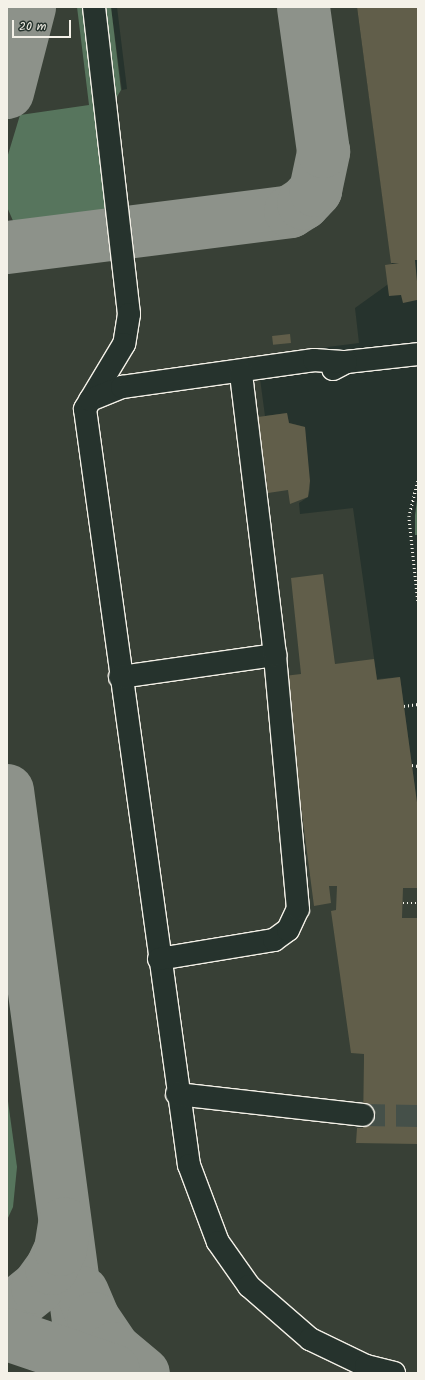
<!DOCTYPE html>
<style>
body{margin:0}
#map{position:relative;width:425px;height:1380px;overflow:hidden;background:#26332d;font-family:Kalam,sans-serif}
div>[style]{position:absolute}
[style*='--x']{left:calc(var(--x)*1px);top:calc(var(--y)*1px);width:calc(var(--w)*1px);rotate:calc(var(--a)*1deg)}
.built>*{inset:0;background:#384036}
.green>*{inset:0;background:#57755d}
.taxiway>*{height:53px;margin:-26.5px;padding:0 26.5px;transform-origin:26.5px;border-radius:26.5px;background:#8d928a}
.building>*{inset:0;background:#615e4a;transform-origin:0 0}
.minor-tunnel>*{height:22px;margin-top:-11px;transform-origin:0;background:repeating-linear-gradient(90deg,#455049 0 22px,transparent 0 33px)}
.path>*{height:2.5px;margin-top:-1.25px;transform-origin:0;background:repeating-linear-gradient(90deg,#f4f1e8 0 1px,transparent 0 4px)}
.roads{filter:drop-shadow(1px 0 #f4f1e8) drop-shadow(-1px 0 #f4f1e8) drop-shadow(0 1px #f4f1e8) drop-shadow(0 -1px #f4f1e8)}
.minor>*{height:22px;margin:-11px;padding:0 11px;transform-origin:11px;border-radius:11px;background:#26332d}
span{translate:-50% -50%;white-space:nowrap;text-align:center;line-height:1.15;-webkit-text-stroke:4px #26332d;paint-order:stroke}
.frame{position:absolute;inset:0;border:8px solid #f4f1e8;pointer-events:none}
.scale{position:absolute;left:12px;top:20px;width:59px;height:18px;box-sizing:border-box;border:2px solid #f4f1e8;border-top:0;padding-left:5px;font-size:12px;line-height:14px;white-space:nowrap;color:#f4f1e8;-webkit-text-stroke:3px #26332d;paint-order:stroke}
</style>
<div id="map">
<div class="built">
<div style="clip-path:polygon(7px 7px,111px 7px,122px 90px,127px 89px,117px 7px,357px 7px,394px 280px,355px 308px,359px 343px,257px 356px,265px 416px,287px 413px,289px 423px,305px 427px,310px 489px,308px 497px,299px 503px,300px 514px,353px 508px,377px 679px,400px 677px,418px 810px,418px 1373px,7px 1373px)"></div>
</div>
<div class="green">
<div style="clip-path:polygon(7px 7px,14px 7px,7px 34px)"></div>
<div style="clip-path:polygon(77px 7px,111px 7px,121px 90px,114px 102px,131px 222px,17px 230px,7px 207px,7px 158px,20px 115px,89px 105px)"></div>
<div style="clip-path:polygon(418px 493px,418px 535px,415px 535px,415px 515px)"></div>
<div style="clip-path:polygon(7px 1094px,17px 1167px,13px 1207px,7px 1220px)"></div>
</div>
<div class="taxiway">
<div style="--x:7;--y:92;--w:88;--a:-75.5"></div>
<div style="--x:7;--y:247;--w:285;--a:-7.2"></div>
<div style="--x:290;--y:211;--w:15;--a:-32"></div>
<div style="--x:303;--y:203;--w:18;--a:-47"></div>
<div style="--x:315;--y:190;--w:40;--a:-78"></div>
<div style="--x:323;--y:151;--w:145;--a:-97.9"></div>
<div style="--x:7;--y:790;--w:588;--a:82.38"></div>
<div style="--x:82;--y:1292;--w:28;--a:67"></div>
<div style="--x:93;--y:1318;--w:36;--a:56"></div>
<div style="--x:113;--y:1348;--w:39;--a:40"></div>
<div style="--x:7;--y:1311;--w:38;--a:-39"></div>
<div style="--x:37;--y:1287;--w:24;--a:-54"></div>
<div style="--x:51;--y:1268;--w:21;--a:-65"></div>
<div style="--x:60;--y:1249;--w:26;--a:-81"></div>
<div style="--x:7;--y:1334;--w:112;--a:18.8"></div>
</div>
<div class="building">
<div style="clip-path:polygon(357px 7px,418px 7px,418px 260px,415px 260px,418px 292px,417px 300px,403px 303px,401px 295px,389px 296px,385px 265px,399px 263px,391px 263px)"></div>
<div style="left:290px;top:334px;width:9px;height:18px;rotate:84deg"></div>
<div style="clip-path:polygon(287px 413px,289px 423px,305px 427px,310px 481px,308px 497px,290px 504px,288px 490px,268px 493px,258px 417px)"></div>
<div style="clip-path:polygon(323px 574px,335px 664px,374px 659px,377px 680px,400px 677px,418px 810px,418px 888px,403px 888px,402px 918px,418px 918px,418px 1144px,356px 1143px,357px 1128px,363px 1128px,364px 1058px,364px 1054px,351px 1053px,331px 911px,336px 910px,337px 886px,329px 886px,331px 903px,314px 906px,284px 676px,301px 674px,291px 578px)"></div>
</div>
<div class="minor-tunnel">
<div style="--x:363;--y:1115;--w:55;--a:1"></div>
</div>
<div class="path">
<div style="--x:418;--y:481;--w:36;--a:104"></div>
<div style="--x:409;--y:516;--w:86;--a:84"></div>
<div style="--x:404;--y:706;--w:14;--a:-8"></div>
<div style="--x:412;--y:765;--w:6;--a:9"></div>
<div style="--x:403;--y:903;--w:15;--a:0"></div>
</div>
<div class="roads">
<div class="minor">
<div style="--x:94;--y:7;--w:309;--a:83.5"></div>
<div style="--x:129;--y:314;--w:30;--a:99"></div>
<div style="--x:124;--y:344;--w:76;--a:121"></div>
<div style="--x:85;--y:409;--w:763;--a:82.17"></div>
<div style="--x:189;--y:1165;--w:82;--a:69.4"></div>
<div style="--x:218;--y:1242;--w:54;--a:54.8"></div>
<div style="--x:249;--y:1286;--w:81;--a:41"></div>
<div style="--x:310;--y:1339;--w:62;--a:25.7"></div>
<div style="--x:366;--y:1366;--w:29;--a:14"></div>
<div style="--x:333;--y:369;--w:15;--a:-28"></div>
<div style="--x:346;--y:362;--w:72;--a:-6.3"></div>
<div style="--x:90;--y:400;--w:35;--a:-22"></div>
<div style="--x:122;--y:387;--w:194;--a:-8"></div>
<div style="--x:314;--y:360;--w:32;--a:4"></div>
<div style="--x:120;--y:677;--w:157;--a:-8.1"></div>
<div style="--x:159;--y:959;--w:117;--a:-9.4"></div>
<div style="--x:274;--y:940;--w:17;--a:-36"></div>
<div style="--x:288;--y:930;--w:23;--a:-65"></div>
<div style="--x:298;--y:909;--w:255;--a:-95.2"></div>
<div style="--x:275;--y:655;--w:284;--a:-96.9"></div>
<div style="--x:177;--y:1094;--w:187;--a:6.4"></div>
</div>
</div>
<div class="frame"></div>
<div class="scale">20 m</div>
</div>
